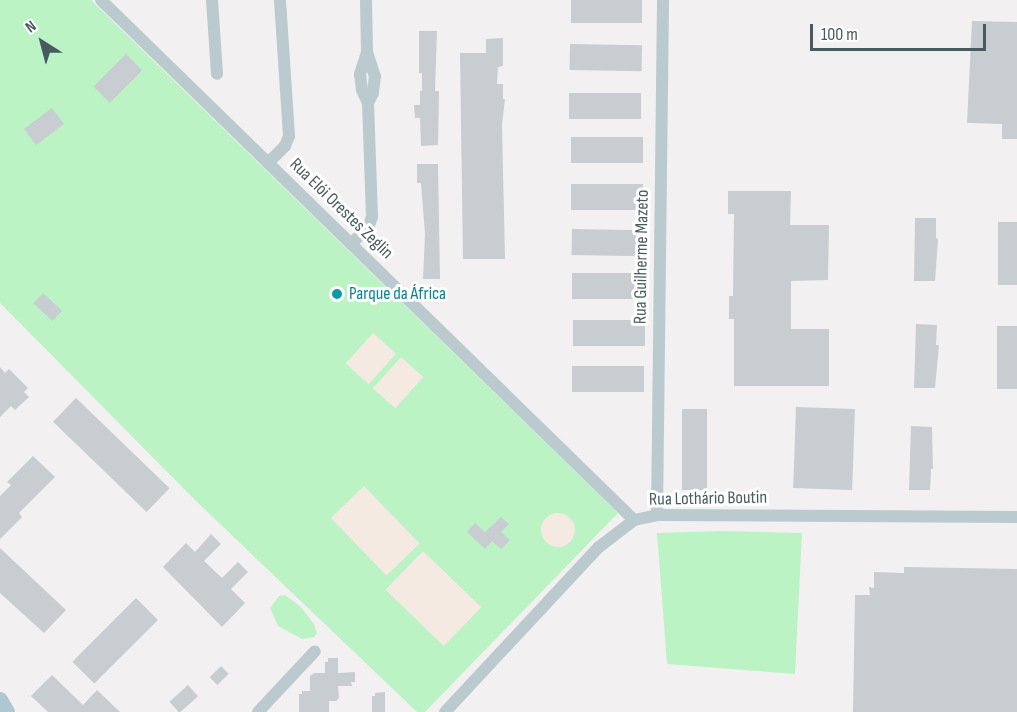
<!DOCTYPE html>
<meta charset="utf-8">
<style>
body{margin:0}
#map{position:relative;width:1017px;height:712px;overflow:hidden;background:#f3f0f1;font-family:"Sofia Sans Condensed",sans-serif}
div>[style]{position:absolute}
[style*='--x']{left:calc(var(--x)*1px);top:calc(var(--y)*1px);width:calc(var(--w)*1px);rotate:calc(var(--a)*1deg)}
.green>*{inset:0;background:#bcf3c5}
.sand>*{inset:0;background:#f5eae1;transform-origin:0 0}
.round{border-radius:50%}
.building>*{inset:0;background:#c7cdd0;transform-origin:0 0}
.minor>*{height:12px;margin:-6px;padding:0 6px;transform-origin:6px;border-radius:6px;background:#bbcace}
.major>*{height:16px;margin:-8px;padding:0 8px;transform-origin:8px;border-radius:8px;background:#aec8d1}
.dots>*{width:16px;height:16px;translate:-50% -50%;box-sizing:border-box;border:3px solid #fff;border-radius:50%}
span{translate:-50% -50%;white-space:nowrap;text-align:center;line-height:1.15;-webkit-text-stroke:6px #fff;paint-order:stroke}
.street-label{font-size:18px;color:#475a60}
.culture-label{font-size:18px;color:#0d838f}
.left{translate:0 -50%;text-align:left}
.north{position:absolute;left:12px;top:12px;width:60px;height:60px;-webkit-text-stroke:4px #fff;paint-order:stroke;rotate:324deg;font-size:16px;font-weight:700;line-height:24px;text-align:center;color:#475a60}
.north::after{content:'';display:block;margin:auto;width:21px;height:27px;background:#475a60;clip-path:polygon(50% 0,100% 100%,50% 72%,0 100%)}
.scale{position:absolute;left:810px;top:24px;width:176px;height:27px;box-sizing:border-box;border:3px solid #475a60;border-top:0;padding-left:8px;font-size:18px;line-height:21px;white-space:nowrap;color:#475a60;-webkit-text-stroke:4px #fff;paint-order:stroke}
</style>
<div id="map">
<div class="green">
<div style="clip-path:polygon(0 0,91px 0,618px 513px,425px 712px,417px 712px,196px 501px,0 303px)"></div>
<div style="clip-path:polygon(722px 531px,802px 533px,795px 674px,667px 664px,657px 533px)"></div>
<div style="clip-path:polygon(285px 595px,301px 607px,314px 624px,317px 633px,314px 637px,302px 639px,278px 626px,270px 608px,279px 596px)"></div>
</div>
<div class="sand">
<div style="left:373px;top:333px;width:31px;height:41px;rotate:42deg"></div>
<div style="left:401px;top:357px;width:30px;height:42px;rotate:42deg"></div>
<div style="left:364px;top:486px;width:80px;height:46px;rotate:46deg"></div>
<div class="round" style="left:541px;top:513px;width:34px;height:34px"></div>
<div style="left:423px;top:551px;width:81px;height:54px;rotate:44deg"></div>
</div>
<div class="building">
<div style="left:571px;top:0;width:71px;height:23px"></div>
<div style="clip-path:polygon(972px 21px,1017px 22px,1017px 139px,1002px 139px,1002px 124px,967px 123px)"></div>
<div style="clip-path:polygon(419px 31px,437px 31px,435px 91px,439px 91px,438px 145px,421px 146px,420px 118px,415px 118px,414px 105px,420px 105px,420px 91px,422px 91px,422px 73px,419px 73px)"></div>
<div style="clip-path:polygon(503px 38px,503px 66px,498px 67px,497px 84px,503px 84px,503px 99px,505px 99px,502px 125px,505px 259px,463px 259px,460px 53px,486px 53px,486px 39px)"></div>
<div style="left:570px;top:44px;width:72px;height:26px;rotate:1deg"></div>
<div style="left:126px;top:54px;width:23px;height:46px;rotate:45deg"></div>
<div style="left:569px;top:93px;width:72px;height:26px"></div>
<div style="left:52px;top:108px;width:20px;height:35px;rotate:53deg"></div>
<div style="left:571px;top:137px;width:72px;height:26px"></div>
<div style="clip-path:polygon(417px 164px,438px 164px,440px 279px,423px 279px,425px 234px,421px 183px,417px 183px)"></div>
<div style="left:571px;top:184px;width:72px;height:26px"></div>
<div style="clip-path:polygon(728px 191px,791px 191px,790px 225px,829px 225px,828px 280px,791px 281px,791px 329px,829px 329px,829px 386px,734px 386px,734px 319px,729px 319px,729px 296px,733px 296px,734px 214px,728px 214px)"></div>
<div style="clip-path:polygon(915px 218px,936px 218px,936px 238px,938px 239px,935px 281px,914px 281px)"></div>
<div style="left:998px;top:222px;width:19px;height:63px"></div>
<div style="left:572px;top:229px;width:72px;height:26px;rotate:1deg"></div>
<div style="left:572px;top:273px;width:72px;height:26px"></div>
<div style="left:43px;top:293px;width:26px;height:14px;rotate:43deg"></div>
<div style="left:573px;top:320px;width:72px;height:26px"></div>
<div style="clip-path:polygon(916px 324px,937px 325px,936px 345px,939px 345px,935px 388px,914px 388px)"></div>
<div style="left:997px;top:326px;width:20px;height:63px"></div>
<div style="left:572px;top:366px;width:72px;height:26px"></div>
<div style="clip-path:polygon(0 367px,5px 373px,9px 369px,28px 388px,24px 392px,29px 397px,15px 410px,11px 406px,0 417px)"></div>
<div style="left:76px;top:398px;width:130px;height:33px;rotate:44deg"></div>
<div style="left:796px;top:407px;width:59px;height:81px;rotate:2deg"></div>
<div style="left:682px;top:409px;width:25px;height:81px"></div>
<div style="clip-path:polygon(911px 426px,932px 427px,933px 469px,931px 469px,930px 490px,909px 490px)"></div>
<div style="clip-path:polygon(33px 456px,55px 477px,19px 513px,22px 517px,0 539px,0 496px,11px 485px,7px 482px)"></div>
<div style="clip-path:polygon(501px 517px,509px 524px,501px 532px,510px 540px,501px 549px,492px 541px,485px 549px,467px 532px,475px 523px,485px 532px)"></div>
<div style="clip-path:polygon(211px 534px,221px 544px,204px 561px,222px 578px,238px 562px,248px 572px,231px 589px,245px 603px,222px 627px,163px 567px,186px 543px,195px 552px)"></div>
<div style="clip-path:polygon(0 548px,66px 610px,44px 633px,0 593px)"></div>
<div style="clip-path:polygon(904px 567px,1017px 569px,1017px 712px,853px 712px,855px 595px,870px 595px,869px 587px,874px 588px,874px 572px,904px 573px)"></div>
<div style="left:136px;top:598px;width:31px;height:90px;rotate:45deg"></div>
<div style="clip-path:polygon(328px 658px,338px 658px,338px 673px,355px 672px,355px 682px,351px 682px,352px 686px,338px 686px,339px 698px,336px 701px,329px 701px,329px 712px,299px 712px,299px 694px,302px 694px,302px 691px,310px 691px,310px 676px,314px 673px,325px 673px,325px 662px,328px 662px)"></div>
<div style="left:221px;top:666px;width:11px;height:16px;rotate:45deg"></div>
<div style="clip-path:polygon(52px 675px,83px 705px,97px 690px,120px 712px,48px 712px,31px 696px)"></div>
<div style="left:188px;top:685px;width:15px;height:25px;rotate:48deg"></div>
<div style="clip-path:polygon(385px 692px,385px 712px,372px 712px,372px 696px,375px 696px,375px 693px)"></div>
</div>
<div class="minor">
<div style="--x:101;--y:0;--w:745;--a:44.29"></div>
<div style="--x:212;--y:0;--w:74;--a:86.1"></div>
<div style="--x:367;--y:52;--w:25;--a:72"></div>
<div style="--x:375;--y:76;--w:17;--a:97"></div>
<div style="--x:373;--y:93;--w:11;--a:117"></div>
<div style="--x:268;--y:163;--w:24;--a:-45"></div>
<div style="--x:285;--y:146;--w:11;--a:-68"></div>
<div style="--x:289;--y:136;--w:136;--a:-93.8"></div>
<div style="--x:351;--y:244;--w:25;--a:-45"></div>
<div style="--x:369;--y:226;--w:9;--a:-72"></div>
<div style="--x:372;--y:217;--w:114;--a:-92"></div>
<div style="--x:368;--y:103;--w:14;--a:-115"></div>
<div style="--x:362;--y:90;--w:16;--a:-97"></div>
<div style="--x:360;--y:74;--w:23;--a:-72"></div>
<div style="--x:367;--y:52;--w:52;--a:-91.1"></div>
<div style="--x:657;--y:515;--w:515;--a:-89.33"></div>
<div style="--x:258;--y:712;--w:83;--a:-46.9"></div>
<div style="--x:445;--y:712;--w:226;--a:-47"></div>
<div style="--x:599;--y:547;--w:44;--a:-37.6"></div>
<div style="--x:634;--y:520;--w:24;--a:-12"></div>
<div style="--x:657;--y:515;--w:360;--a:0.3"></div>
</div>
<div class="major">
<div style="--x:0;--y:700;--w:14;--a:60"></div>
</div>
<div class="dots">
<div style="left:337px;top:294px;background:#0f9aa8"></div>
</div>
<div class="street-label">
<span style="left:341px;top:209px;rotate:44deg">Rua Elói Orestes Zeglin</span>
<span style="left:642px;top:257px;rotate:-89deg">Rua Guilherme Mazeto</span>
<span style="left:708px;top:499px;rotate:-1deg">Rua Lothário Boutin</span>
</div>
<div class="culture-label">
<span class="left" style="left:349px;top:294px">Parque da África</span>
</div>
<div class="north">N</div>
<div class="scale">100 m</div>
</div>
